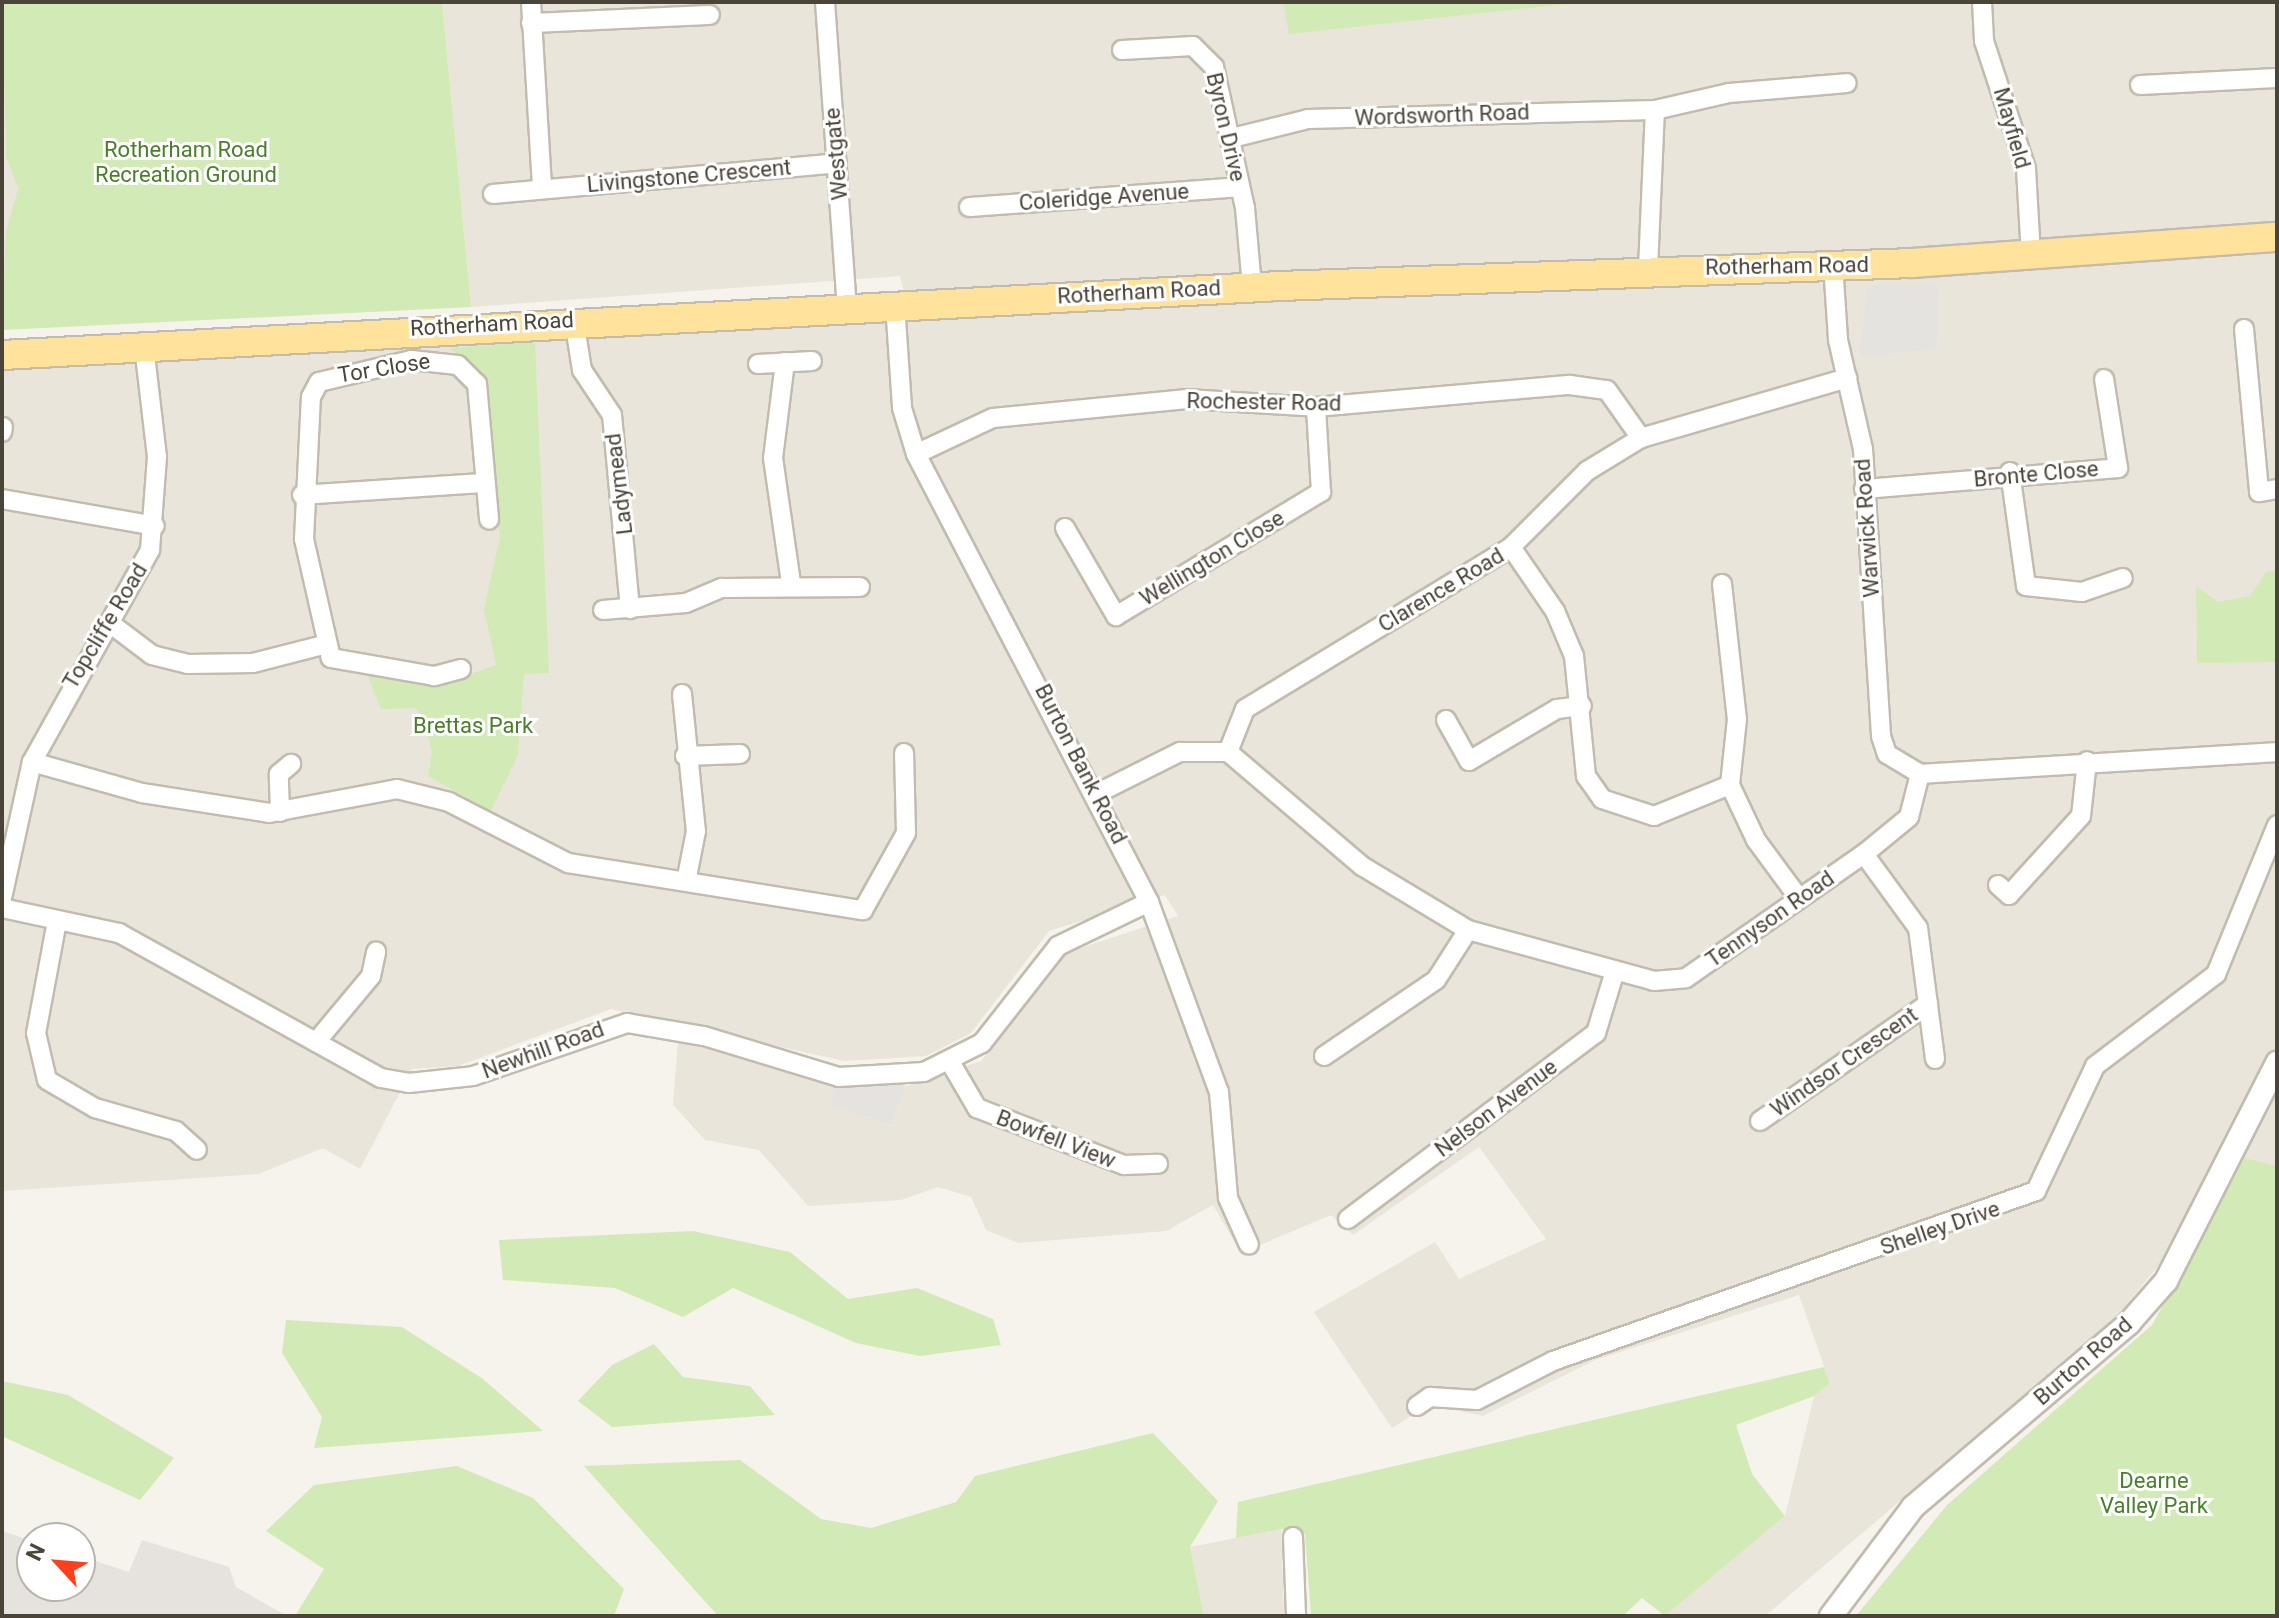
<!DOCTYPE html>
<style>
body{margin:0}
#map{position:relative;width:2279px;height:1618px;overflow:hidden;background:#f6f3ec;font-family:Roboto,sans-serif}
div>[style]{position:absolute}
[style*='--x']{left:calc(var(--x)*1px);top:calc(var(--y)*1px);width:calc(var(--w)*1px);rotate:calc(var(--a)*1deg)}
.residential>*{inset:0;background:#eae5da}
.industrial>*{inset:0;background:#e6e2dd}
.green>*{inset:0;background:#d2eab5}
.parking>*{inset:0;background:#e5e3e0}
.roads{filter:drop-shadow(2px 0 #c2bbae) drop-shadow(-2px 0 #c2bbae) drop-shadow(0 2px #c2bbae) drop-shadow(0 -2px #c2bbae)}
.minor>*{height:18px;margin:-9px;padding:0 9px;transform-origin:9px;border-radius:9px;background:#fff}
.tertiary>*{height:22px;margin:-11px;padding:0 11px;transform-origin:11px;border-radius:11px;background:#fff}
.primary>*{height:28px;margin:-14px;padding:0 14px;transform-origin:14px;border-radius:14px;background:#ffe39c}
span{translate:-50% -50%;white-space:nowrap;text-align:center;line-height:1.15;-webkit-text-stroke:6px #fff;paint-order:stroke}
.street-label{font-size:22px;color:#4b4439}
.park-label{font-size:22px;color:#4a7f2a}
.frame{position:absolute;inset:0;border:4px solid #4b4439;pointer-events:none}
.north{position:absolute;left:16px;top:1522px;width:80px;height:80px;box-sizing:border-box;background:#fff;border:2px solid #b7b4b0;border-radius:50%;rotate:296deg;font-size:22px;font-weight:700;line-height:32px;text-align:center;color:#4b4439}
.north::after{content:'';display:block;margin:auto;width:28px;height:36px;background:#fc3f1d;clip-path:polygon(50% 0,100% 100%,50% 72%,0 100%)}
</style>
<div id="map">
<div class="residential">
<div style="clip-path:polygon(442px 2px,2277px 2px,2277px 1166px,2220px 1154px,2158px 1266px,2117px 1316px,1765px 1616px,1665px 1616px,1785px 1516px,1814px 1396px,1830px 1383px,1799px 1295px,1595px 1360px,1483px 1416px,1429px 1405px,1392px 1428px,1314px 1312px,1435px 1242px,1459px 1279px,1546px 1239px,1479px 1147px,1353px 1235px,1331px 1215px,1241px 1253px,1213px 1205px,1166px 1231px,1018px 1243px,986px 1230px,971px 1197px,938px 1187px,901px 1200px,808px 1206px,759px 1150px,705px 1140px,673px 1105px,678px 1040px,836px 1085px,830px 1105px,892px 1125px,906px 1086px,981px 1061px,1062px 954px,1178px 916px,1165px 895px,1049px 931px,971px 1033px,926px 1056px,844px 1061px,611px 1009px,458px 1066px,412px 1069px,360px 1169px,323px 1148px,258px 1174px,2px 1191px,2px 367px,908px 307px,900px 276px,471px 307px)"></div>
<div style="clip-path:polygon(2px 24px,6px 157px,18px 189px,2px 289px)"></div>
<div style="clip-path:polygon(1281px 1529px,1284px 1616px,1204px 1616px,1190px 1547px)"></div>
</div>
<div class="industrial">
<div style="clip-path:polygon(2px 1531px,32px 1541px,32px 1586px,80px 1586px,80px 1556px,129px 1572px,142px 1540px,229px 1567px,236px 1587px,287px 1616px,2px 1616px)"></div>
</div>
<div class="green">
<div style="clip-path:polygon(2px 2px,442px 2px,471px 307px,2px 330px,6px 232px,18px 189px,6px 157px)"></div>
<div style="clip-path:polygon(1283px 2px,1584px 2px,1289px 34px)"></div>
<div style="clip-path:polygon(535px 342px,549px 673px,524px 674px,518px 755px,491px 811px,428px 776px,432px 751px,423px 718px,416px 708px,381px 709px,366px 671px,438px 686px,496px 665px,484px 609px,500px 537px,486px 397px,476px 369px,450px 348px)"></div>
<div style="clip-path:polygon(2277px 571px,2277px 662px,2197px 663px,2196px 586px,2218px 602px,2250px 596px,2266px 572px)"></div>
<div style="clip-path:polygon(2244px 1158px,2277px 1166px,2277px 1616px,1856px 1616px,1947px 1505px,2152px 1325px)"></div>
<div style="clip-path:polygon(693px 1231px,790px 1252px,848px 1299px,917px 1288px,993px 1319px,1001px 1345px,920px 1356px,856px 1343px,733px 1288px,683px 1317px,615px 1288px,503px 1280px,499px 1240px)"></div>
<div style="clip-path:polygon(286px 1320px,402px 1327px,483px 1379px,543px 1431px,314px 1448px,322px 1417px,282px 1353px)"></div>
<div style="clip-path:polygon(654px 1344px,683px 1377px,750px 1386px,775px 1415px,612px 1427px,578px 1401px,612px 1365px)"></div>
<div style="clip-path:polygon(1824px 1367px,1830px 1383px,1814px 1396px,1736px 1425px,1752px 1474px,1785px 1516px,1665px 1616px,1642px 1598px,1623px 1616px,1311px 1616px,1305px 1534px,1281px 1529px,1236px 1538px,1238px 1502px)"></div>
<div style="clip-path:polygon(2px 1381px,68px 1395px,174px 1458px,140px 1500px,2px 1436px)"></div>
<div style="clip-path:polygon(1153px 1433px,1218px 1501px,1190px 1547px,1204px 1616px,718px 1616px,584px 1466px,740px 1460px,821px 1519px,871px 1528px,956px 1502px,975px 1476px)"></div>
<div style="clip-path:polygon(457px 1466px,533px 1498px,624px 1589px,614px 1616px,295px 1616px,324px 1569px,266px 1531px,314px 1485px)"></div>
</div>
<div class="parking">
<div style="clip-path:polygon(1938px 285px,1937px 349px,1860px 357px,1867px 286px)"></div>
<div style="clip-path:polygon(884px 1079px,906px 1086px,892px 1125px,829px 1105px,836px 1085px)"></div>
</div>
<div class="roads">
<div class="minor">
<div style="--x:531;--y:2;--w:187;--a:86.6"></div>
<div style="--x:825;--y:2;--w:306;--a:85.9"></div>
<div style="--x:1982;--y:2;--w:39;--a:87"></div>
<div style="--x:1984;--y:41;--w:135;--a:71.8"></div>
<div style="--x:2026;--y:169;--w:88;--a:86.7"></div>
<div style="--x:531;--y:23;--w:179;--a:-2.6"></div>
<div style="--x:1122;--y:50;--w:71;--a:-3.2"></div>
<div style="--x:1193;--y:46;--w:30;--a:45"></div>
<div style="--x:1214;--y:67;--w:144;--a:77.6"></div>
<div style="--x:1245;--y:208;--w:79;--a:84.9"></div>
<div style="--x:2140;--y:85;--w:137;--a:-2.9"></div>
<div style="--x:1232;--y:138;--w:78;--a:-14"></div>
<div style="--x:1308;--y:119;--w:347;--a:-1.5"></div>
<div style="--x:1655;--y:110;--w:76;--a:-12.9"></div>
<div style="--x:1729;--y:93;--w:118;--a:-4.8"></div>
<div style="--x:493;--y:194;--w:345;--a:-5.1"></div>
<div style="--x:969;--y:207;--w:271;--a:-4.2"></div>
<div style="--x:1833;--y:264;--w:76;--a:86.2"></div>
<div style="--x:1838;--y:340;--w:112;--a:77.1"></div>
<div style="--x:1863;--y:449;--w:288;--a:86.4"></div>
<div style="--x:1881;--y:736;--w:19;--a:72"></div>
<div style="--x:1887;--y:754;--w:39;--a:31"></div>
<div style="--x:1648;--y:269;--w:159;--a:-87.5"></div>
<div style="--x:895;--y:304;--w:104;--a:86.1"></div>
<div style="--x:902;--y:408;--w:48;--a:73.1"></div>
<div style="--x:916;--y:454;--w:505;--a:62.52"></div>
<div style="--x:1149;--y:902;--w:202;--a:69.8"></div>
<div style="--x:1219;--y:1092;--w:106;--a:85.1"></div>
<div style="--x:1228;--y:1198;--w:51;--a:65.9"></div>
<div style="--x:574;--y:320;--w:51;--a:80.9"></div>
<div style="--x:582;--y:370;--w:54;--a:56.3"></div>
<div style="--x:612;--y:415;--w:195;--a:84.7"></div>
<div style="--x:2244;--y:329;--w:164;--a:84.7"></div>
<div style="--x:2259;--y:492;--w:18;--a:-9"></div>
<div style="--x:785;--y:362;--w:97;--a:97.1"></div>
<div style="--x:773;--y:458;--w:126;--a:81.8"></div>
<div style="--x:758;--y:364;--w:54;--a:-3.2"></div>
<div style="--x:2;--y:432;--w:5;--a:-79"></div>
<div style="--x:916;--y:454;--w:85;--a:-25.1"></div>
<div style="--x:993;--y:418;--w:195;--a:-5.6"></div>
<div style="--x:1187;--y:399;--w:129;--a:3.5"></div>
<div style="--x:1316;--y:407;--w:255;--a:-5"></div>
<div style="--x:1570;--y:385;--w:37;--a:8"></div>
<div style="--x:1607;--y:390;--w:59;--a:54.7"></div>
<div style="--x:2010;--y:472;--w:115;--a:82"></div>
<div style="--x:2026;--y:586;--w:56;--a:6.1"></div>
<div style="--x:2082;--y:592;--w:43;--a:-18.9"></div>
<div style="--x:1864;--y:489;--w:255;--a:-4.7"></div>
<div style="--x:2118;--y:468;--w:90;--a:-98.9"></div>
<div style="--x:302;--y:495;--w:183;--a:-3.8"></div>
<div style="--x:2;--y:499;--w:155;--a:10"></div>
<div style="--x:1065;--y:528;--w:102;--a:59.9"></div>
<div style="--x:1116;--y:616;--w:240;--a:-31.2"></div>
<div style="--x:1321;--y:492;--w:85;--a:-93.4"></div>
<div style="--x:1511;--y:547;--w:78;--a:55.5"></div>
<div style="--x:1555;--y:611;--w:49;--a:67.1"></div>
<div style="--x:1574;--y:656;--w:121;--a:84.3"></div>
<div style="--x:1586;--y:776;--w:28;--a:55"></div>
<div style="--x:1602;--y:799;--w:55;--a:18.1"></div>
<div style="--x:1654;--y:816;--w:82;--a:-22.2"></div>
<div style="--x:1730;--y:785;--w:61;--a:64.7"></div>
<div style="--x:1756;--y:840;--w:71;--a:53.6"></div>
<div style="--x:1722;--y:584;--w:136;--a:83.7"></div>
<div style="--x:1737;--y:719;--w:66;--a:96.1"></div>
<div style="--x:603;--y:610;--w:83;--a:-4.8"></div>
<div style="--x:686;--y:603;--w:39;--a:-23"></div>
<div style="--x:722;--y:588;--w:138;--a:-0.4"></div>
<div style="--x:111;--y:624;--w:51;--a:37.1"></div>
<div style="--x:152;--y:655;--w:37;--a:14"></div>
<div style="--x:188;--y:664;--w:65;--a:-0.9"></div>
<div style="--x:253;--y:663;--w:76;--a:-14.4"></div>
<div style="--x:461;--y:669;--w:28;--a:165"></div>
<div style="--x:434;--y:676;--w:105;--a:-170.1"></div>
<div style="--x:331;--y:658;--w:122;--a:-102.8"></div>
<div style="--x:304;--y:539;--w:142;--a:-87.2"></div>
<div style="--x:311;--y:397;--w:17;--a:-62"></div>
<div style="--x:319;--y:382;--w:95;--a:-13.4"></div>
<div style="--x:411;--y:360;--w:47;--a:6.1"></div>
<div style="--x:458;--y:365;--w:27;--a:45"></div>
<div style="--x:477;--y:384;--w:136;--a:84.9"></div>
<div style="--x:682;--y:694;--w:138;--a:84.2"></div>
<div style="--x:696;--y:831;--w:47;--a:101.1"></div>
<div style="--x:1446;--y:720;--w:47;--a:60.7"></div>
<div style="--x:1469;--y:761;--w:102;--a:-30.6"></div>
<div style="--x:1557;--y:709;--w:25;--a:-7"></div>
<div style="--x:1228;--y:752;--w:46;--a:-68.4"></div>
<div style="--x:1245;--y:709;--w:311;--a:-31.3"></div>
<div style="--x:1511;--y:547;--w:107;--a:-45"></div>
<div style="--x:1587;--y:471;--w:63;--a:-31.4"></div>
<div style="--x:1641;--y:438;--w:215;--a:-16.2"></div>
<div style="--x:685;--y:756;--w:55;--a:-2.1"></div>
<div style="--x:32;--y:762;--w:114;--a:15.7"></div>
<div style="--x:142;--y:793;--w:129;--a:8.9"></div>
<div style="--x:269;--y:813;--w:130;--a:-10.6"></div>
<div style="--x:397;--y:789;--w:54;--a:14"></div>
<div style="--x:449;--y:802;--w:134;--a:27.1"></div>
<div style="--x:568;--y:863;--w:299;--a:9.1"></div>
<div style="--x:863;--y:910;--w:88;--a:-60.8"></div>
<div style="--x:906;--y:833;--w:80;--a:-91.4"></div>
<div style="--x:1098;--y:793;--w:92;--a:-26.6"></div>
<div style="--x:1180;--y:752;--w:48;--a:0"></div>
<div style="--x:1228;--y:752;--w:176;--a:40.4"></div>
<div style="--x:1362;--y:866;--w:124;--a:31.1"></div>
<div style="--x:1468;--y:930;--w:193;--a:15.3"></div>
<div style="--x:1654;--y:981;--w:32;--a:-5"></div>
<div style="--x:1686;--y:978;--w:217;--a:-34.9"></div>
<div style="--x:1864;--y:854;--w:58;--a:-39.4"></div>
<div style="--x:1909;--y:817;--w:44;--a:-75.7"></div>
<div style="--x:1920;--y:774;--w:358;--a:-3.5"></div>
<div style="--x:280;--y:812;--w:38;--a:-92"></div>
<div style="--x:279;--y:774;--w:16;--a:-40"></div>
<div style="--x:1864;--y:854;--w:92;--a:53.9"></div>
<div style="--x:1918;--y:928;--w:132;--a:82.6"></div>
<div style="--x:1998;--y:885;--w:15;--a:42"></div>
<div style="--x:2009;--y:895;--w:107;--a:-47.7"></div>
<div style="--x:2081;--y:816;--w:55;--a:-83.8"></div>
<div style="--x:2;--y:898;--w:139;--a:-77.6"></div>
<div style="--x:32;--y:762;--w:243;--a:-60.9"></div>
<div style="--x:150;--y:550;--w:93;--a:-85.7"></div>
<div style="--x:157;--y:457;--w:112;--a:-96.7"></div>
<div style="--x:2;--y:908;--w:120;--a:12.1"></div>
<div style="--x:119;--y:933;--w:299;--a:29"></div>
<div style="--x:381;--y:1078;--w:28;--a:10"></div>
<div style="--x:409;--y:1083;--w:64;--a:-6.2"></div>
<div style="--x:473;--y:1076;--w:163;--a:-19"></div>
<div style="--x:627;--y:1023;--w:78;--a:9.6"></div>
<div style="--x:704;--y:1036;--w:141;--a:16.9"></div>
<div style="--x:839;--y:1077;--w:85;--a:-3.4"></div>
<div style="--x:924;--y:1072;--w:65;--a:-26.6"></div>
<div style="--x:982;--y:1043;--w:123;--a:-51.9"></div>
<div style="--x:1058;--y:946;--w:101;--a:-25.8"></div>
<div style="--x:57;--y:921;--w:114;--a:100.6"></div>
<div style="--x:36;--y:1033;--w:48;--a:76.8"></div>
<div style="--x:47;--y:1080;--w:56;--a:30.3"></div>
<div style="--x:95;--y:1108;--w:84;--a:15.9"></div>
<div style="--x:176;--y:1131;--w:28;--a:42"></div>
<div style="--x:316;--y:1042;--w:86;--a:-50.2"></div>
<div style="--x:371;--y:976;--w:25;--a:-78"></div>
<div style="--x:1324;--y:1056;--w:135;--a:-34.2"></div>
<div style="--x:1436;--y:980;--w:59;--a:-57.4"></div>
<div style="--x:949;--y:1060;--w:56;--a:59.7"></div>
<div style="--x:977;--y:1108;--w:158;--a:21.2"></div>
<div style="--x:1124;--y:1165;--w:34;--a:-2"></div>
<div style="--x:1760;--y:1121;--w:205;--a:-34.9"></div>
<div style="--x:1348;--y:1219;--w:310;--a:-36.9"></div>
<div style="--x:1596;--y:1033;--w:62;--a:-73"></div>
<div style="--x:1417;--y:1406;--w:16;--a:-35"></div>
<div style="--x:1430;--y:1397;--w:47;--a:3.7"></div>
<div style="--x:1477;--y:1400;--w:85;--a:-27.2"></div>
<div style="--x:1553;--y:1361;--w:512;--a:-19.39"></div>
<div style="--x:2036;--y:1191;--w:138;--a:-64.7"></div>
<div style="--x:2095;--y:1066;--w:152;--a:-37.2"></div>
<div style="--x:2216;--y:974;--w:161;--a:-67.7"></div>
<div style="--x:1293;--y:1537;--w:79;--a:87.8"></div>
</div>
<div class="tertiary">
<div style="--x:1831;--y:1616;--w:136;--a:-53"></div>
<div style="--x:1913;--y:1507;--w:284;--a:-40.4"></div>
<div style="--x:2129;--y:1323;--w:56;--a:-48.6"></div>
<div style="--x:2166;--y:1281;--w:245;--a:-63"></div>
</div>
<div class="primary">
<div style="--x:2;--y:355;--w:1280;--a:-3.09"></div>
<div style="--x:1280;--y:286;--w:632;--a:-2.08"></div>
<div style="--x:1912;--y:263;--w:366;--a:-4.1"></div>
</div>
</div>
<div class="street-label">
<span style="left:1442px;top:115px;rotate:-2deg">Wordsworth Road</span>
<span style="left:1226px;top:127px;rotate:77deg">Byron Drive</span>
<span style="left:2012px;top:128px;rotate:74deg">Mayfield</span>
<span style="left:836px;top:154px;rotate:-95deg">Westgate</span>
<span style="left:689px;top:176px;rotate:-5deg">Livingstone Crescent</span>
<span style="left:1104px;top:197px;rotate:-4deg">Coleridge Avenue</span>
<span style="left:1787px;top:266px;rotate:-1deg">Rotherham Road</span>
<span style="left:1139px;top:292px;rotate:-3deg">Rotherham Road</span>
<span style="left:492px;top:324px;rotate:-3deg">Rotherham Road</span>
<span style="left:384px;top:368px;rotate:-9deg">Tor Close</span>
<span style="left:1264px;top:402px;rotate:1deg">Rochester Road</span>
<span style="left:2036px;top:474px;rotate:-5deg">Bronte Close</span>
<span style="left:619px;top:484px;rotate:-97deg">Ladymead</span>
<span style="left:1867px;top:528px;rotate:-94deg">Warwick Road</span>
<span style="left:1212px;top:558px;rotate:-31deg">Wellington Close</span>
<span style="left:1441px;top:590px;rotate:-31deg">Clarence Road</span>
<span style="left:105px;top:626px;rotate:-59deg">Topcliffe Road</span>
<span style="left:1081px;top:764px;rotate:63deg">Burton Bank Road</span>
<span style="left:1770px;top:919px;rotate:-35deg">Tennyson Road</span>
<span style="left:543px;top:1050px;rotate:-20deg">Newhill Road</span>
<span style="left:1844px;top:1062px;rotate:-35deg">Windsor Crescent</span>
<span style="left:1496px;top:1108px;rotate:-37deg">Nelson Avenue</span>
<span style="left:1056px;top:1139px;rotate:21deg">Bowfell View</span>
<span style="left:1940px;top:1228px;rotate:-19deg">Shelley Drive</span>
<span style="left:2083px;top:1361px;rotate:-41deg">Burton Road</span>
</div>
<div class="park-label">
<span style="left:186px;top:162px">Rotherham Road<br>Recreation Ground</span>
<span style="left:473px;top:726px">Brettas Park</span>
<span style="left:2154px;top:1493px">Dearne<br>Valley Park</span>
</div>
<div class="frame"></div>
<div class="north">N</div>
</div>
